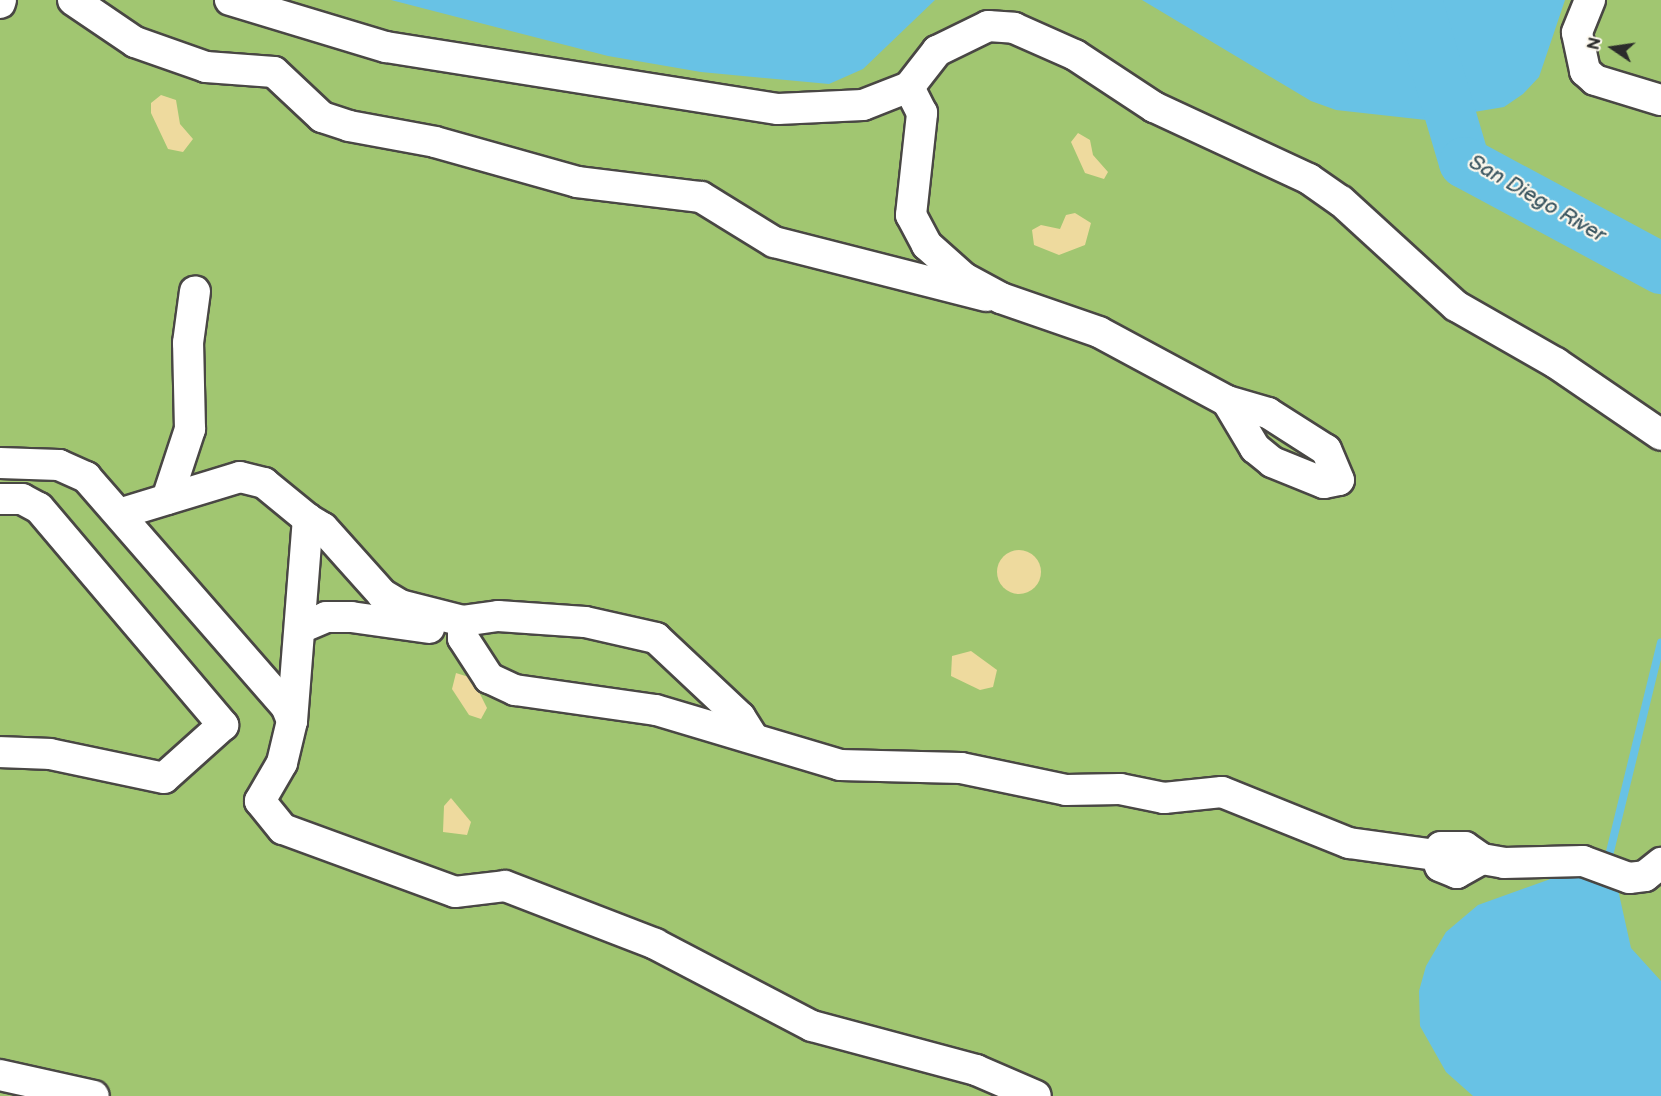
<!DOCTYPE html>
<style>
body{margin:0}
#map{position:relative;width:1661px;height:1096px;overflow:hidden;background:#f5e6d0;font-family:"Balsamiq Sans",sans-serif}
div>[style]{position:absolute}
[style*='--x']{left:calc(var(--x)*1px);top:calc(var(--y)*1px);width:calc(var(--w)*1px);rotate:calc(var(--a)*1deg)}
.green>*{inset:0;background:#a1c671;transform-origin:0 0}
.sand>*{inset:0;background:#eeda9e}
.round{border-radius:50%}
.water>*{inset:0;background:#68c2e5}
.stream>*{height:8px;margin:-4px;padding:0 4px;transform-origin:4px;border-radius:4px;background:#68c2e5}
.river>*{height:51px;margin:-25.5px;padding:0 25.5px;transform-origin:25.5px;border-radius:25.5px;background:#68c2e5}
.roads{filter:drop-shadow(2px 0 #494744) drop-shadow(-2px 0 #494744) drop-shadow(0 2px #494744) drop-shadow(0 -2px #494744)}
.minor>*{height:30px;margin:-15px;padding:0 15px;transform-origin:15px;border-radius:15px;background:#fff}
span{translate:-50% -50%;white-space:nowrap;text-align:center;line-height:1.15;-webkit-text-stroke:4.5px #fbf7ec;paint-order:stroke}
.water-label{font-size:21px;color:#3d5863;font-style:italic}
.north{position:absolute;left:1583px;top:18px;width:60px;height:60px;-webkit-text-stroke:4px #fbf7ec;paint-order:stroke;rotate:283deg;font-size:16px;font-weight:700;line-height:24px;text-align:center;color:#2b2b2b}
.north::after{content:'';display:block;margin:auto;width:21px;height:27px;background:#2b2b2b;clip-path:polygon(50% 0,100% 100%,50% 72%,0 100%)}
</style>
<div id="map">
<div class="green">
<div style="left:0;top:0;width:1661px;height:1096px"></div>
</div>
<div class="sand">
<div style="clip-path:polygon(161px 95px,176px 100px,180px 124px,193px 139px,183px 152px,168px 149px,151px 113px,151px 103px)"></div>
<div style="clip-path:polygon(1078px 133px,1090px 140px,1093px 155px,1108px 172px,1104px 179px,1085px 173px,1071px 142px)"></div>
<div style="clip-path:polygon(1075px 213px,1091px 223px,1085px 245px,1059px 255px,1034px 245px,1032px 230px,1041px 225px,1060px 229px,1066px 215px)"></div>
<div class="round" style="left:997px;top:550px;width:44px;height:44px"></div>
<div style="clip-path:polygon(971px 651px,997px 670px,993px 687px,980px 690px,951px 676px,952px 656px)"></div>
<div style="clip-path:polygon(456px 673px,472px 678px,487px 708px,481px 719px,469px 715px,452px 689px)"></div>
<div style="clip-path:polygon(451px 798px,471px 822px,467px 835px,443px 832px,444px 806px)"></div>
</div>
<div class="water">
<div style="clip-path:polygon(391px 0,935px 0,863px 69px,829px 84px,701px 72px,608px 56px)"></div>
<div style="clip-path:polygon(1142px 0,1565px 0,1539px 77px,1523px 94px,1504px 107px,1426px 120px,1336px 110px,1311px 101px)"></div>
<div style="clip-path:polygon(1570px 872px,1617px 885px,1631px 948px,1661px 981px,1661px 1096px,1473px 1096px,1446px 1072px,1420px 1026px,1419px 991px,1426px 966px,1446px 932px,1478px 905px)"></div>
</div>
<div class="stream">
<div style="--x:1607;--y:864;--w:228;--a:-76.3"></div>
</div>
<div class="river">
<div style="--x:1416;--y:0;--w:169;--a:73.5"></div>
<div style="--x:1464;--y:162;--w:224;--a:28.3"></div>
</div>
<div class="roads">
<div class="minor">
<div style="--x:73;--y:0;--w:75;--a:34.1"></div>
<div style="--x:135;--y:42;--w:75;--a:19.4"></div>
<div style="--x:206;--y:67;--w:68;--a:4.2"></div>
<div style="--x:274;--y:72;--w:66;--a:43.2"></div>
<div style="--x:322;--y:117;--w:28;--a:18"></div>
<div style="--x:349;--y:126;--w:87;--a:10.5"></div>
<div style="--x:435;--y:142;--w:148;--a:15.7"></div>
<div style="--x:577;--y:182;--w:125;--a:6.9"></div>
<div style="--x:701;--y:197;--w:86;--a:31.7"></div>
<div style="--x:774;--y:242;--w:219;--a:14.3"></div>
<div style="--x:230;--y:0;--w:163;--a:16.8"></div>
<div style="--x:386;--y:47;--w:397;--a:9"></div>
<div style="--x:778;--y:109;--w:85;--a:-2.7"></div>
<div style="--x:863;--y:105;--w:49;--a:-21.4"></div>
<div style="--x:1590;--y:0;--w:35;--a:112"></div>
<div style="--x:1577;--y:33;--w:39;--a:78"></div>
<div style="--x:1585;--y:71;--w:13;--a:42"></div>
<div style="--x:1595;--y:80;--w:69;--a:16.9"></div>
<div style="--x:0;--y:3;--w:3;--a:-72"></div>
<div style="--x:1227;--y:401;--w:55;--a:59.2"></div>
<div style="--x:1255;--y:448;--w:22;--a:39"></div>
<div style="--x:1272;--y:462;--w:56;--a:22"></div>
<div style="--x:1324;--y:483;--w:15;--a:-11"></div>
<div style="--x:1339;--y:480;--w:33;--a:-113"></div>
<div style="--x:1326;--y:450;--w:69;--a:-147.5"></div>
<div style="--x:1268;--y:413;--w:43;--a:-163.7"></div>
<div style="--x:1227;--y:401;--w:145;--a:-151.7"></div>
<div style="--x:1099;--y:332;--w:104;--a:-160.9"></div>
<div style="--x:1001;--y:298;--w:42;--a:-151.6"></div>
<div style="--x:964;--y:278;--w:50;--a:-138.3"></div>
<div style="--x:927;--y:245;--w:34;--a:-118"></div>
<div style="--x:911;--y:215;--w:103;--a:-83.8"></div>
<div style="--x:922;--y:113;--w:29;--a:-117"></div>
<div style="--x:909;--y:87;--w:46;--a:-52.1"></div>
<div style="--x:937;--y:51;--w:57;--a:-26.1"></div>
<div style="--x:988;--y:26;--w:26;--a:4"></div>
<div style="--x:1014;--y:28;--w:67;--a:23.9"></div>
<div style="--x:1075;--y:55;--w:95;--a:33.4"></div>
<div style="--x:1154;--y:107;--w:171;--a:24.9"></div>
<div style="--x:1309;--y:179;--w:39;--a:35"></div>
<div style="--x:1341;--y:201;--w:156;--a:42.4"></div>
<div style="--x:1456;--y:306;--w:115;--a:29.7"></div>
<div style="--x:1556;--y:363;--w:127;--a:34.4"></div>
<div style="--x:0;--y:463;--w:59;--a:1.9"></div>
<div style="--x:59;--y:465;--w:30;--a:24"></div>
<div style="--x:86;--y:477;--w:304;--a:48.9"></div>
<div style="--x:286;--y:706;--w:16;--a:68"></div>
<div style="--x:292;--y:721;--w:43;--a:103.4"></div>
<div style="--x:282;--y:763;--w:44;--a:120.1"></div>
<div style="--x:260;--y:801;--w:36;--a:51"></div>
<div style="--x:283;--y:829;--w:183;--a:20.1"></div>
<div style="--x:455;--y:892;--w:50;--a:-6.8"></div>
<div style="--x:505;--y:886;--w:161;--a:21.1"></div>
<div style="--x:655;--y:944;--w:177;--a:27.6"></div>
<div style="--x:812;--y:1026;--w:170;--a:15"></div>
<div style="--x:976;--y:1070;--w:65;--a:23.4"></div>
<div style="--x:0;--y:499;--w:22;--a:0"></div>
<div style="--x:22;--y:499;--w:19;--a:28"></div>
<div style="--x:39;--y:508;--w:285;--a:49.7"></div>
<div style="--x:223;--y:725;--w:79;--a:138.1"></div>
<div style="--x:164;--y:778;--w:116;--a:-168.1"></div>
<div style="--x:50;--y:754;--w:50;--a:-177.7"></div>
<div style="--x:167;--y:499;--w:74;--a:-71.8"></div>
<div style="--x:190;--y:429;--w:86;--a:-91.3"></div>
<div style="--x:188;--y:343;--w:52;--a:-82.3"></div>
<div style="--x:122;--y:513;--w:123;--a:-17"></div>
<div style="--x:240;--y:477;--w:25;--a:14"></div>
<div style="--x:264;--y:483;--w:57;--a:39.3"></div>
<div style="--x:303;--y:627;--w:25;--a:-23"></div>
<div style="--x:326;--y:617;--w:25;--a:0"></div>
<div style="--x:351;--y:617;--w:79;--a:8"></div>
<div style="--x:292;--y:721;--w:203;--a:-85.5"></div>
<div style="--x:308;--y:519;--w:17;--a:31"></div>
<div style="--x:323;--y:528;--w:89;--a:48.2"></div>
<div style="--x:382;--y:594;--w:21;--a:31"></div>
<div style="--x:400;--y:605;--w:65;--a:14.3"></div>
<div style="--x:752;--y:736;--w:22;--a:-122"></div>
<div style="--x:740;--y:717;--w:115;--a:-136.8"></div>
<div style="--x:656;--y:638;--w:73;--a:-167.3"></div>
<div style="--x:585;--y:622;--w:87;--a:-176.1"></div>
<div style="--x:498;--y:616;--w:35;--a:172"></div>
<div style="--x:463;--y:621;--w:17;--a:90"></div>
<div style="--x:463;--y:638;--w:48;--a:57"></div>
<div style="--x:489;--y:678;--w:29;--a:25"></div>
<div style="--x:515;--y:690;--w:142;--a:8.1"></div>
<div style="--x:656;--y:710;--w:192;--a:16.6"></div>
<div style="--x:840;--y:765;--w:121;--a:1.4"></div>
<div style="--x:961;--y:768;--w:107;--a:11.8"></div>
<div style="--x:1066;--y:790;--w:54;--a:-1.1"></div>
<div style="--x:1120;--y:789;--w:45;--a:11.6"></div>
<div style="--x:1164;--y:798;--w:58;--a:-5.9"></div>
<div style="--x:1222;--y:792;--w:137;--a:21.9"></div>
<div style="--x:1349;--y:843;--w:88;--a:7.9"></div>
<div style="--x:1482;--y:859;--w:29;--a:151"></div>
<div style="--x:1457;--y:873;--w:18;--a:-158"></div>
<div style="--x:1440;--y:866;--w:12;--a:-110"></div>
<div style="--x:1436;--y:855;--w:9;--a:-58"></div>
<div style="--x:1441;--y:847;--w:24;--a:0"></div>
<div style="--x:1465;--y:847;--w:21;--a:35"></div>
<div style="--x:1482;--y:859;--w:22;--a:10"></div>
<div style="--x:1504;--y:863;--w:79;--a:-1.5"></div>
<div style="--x:1583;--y:861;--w:49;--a:20.3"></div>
<div style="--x:1629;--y:878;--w:16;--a:-7"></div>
<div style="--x:1645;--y:876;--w:21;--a:-39"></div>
<div style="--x:0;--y:1075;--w:96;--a:12.6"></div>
</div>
</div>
<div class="water-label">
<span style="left:1537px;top:199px;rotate:30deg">San Diego River</span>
</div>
<div class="north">N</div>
</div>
